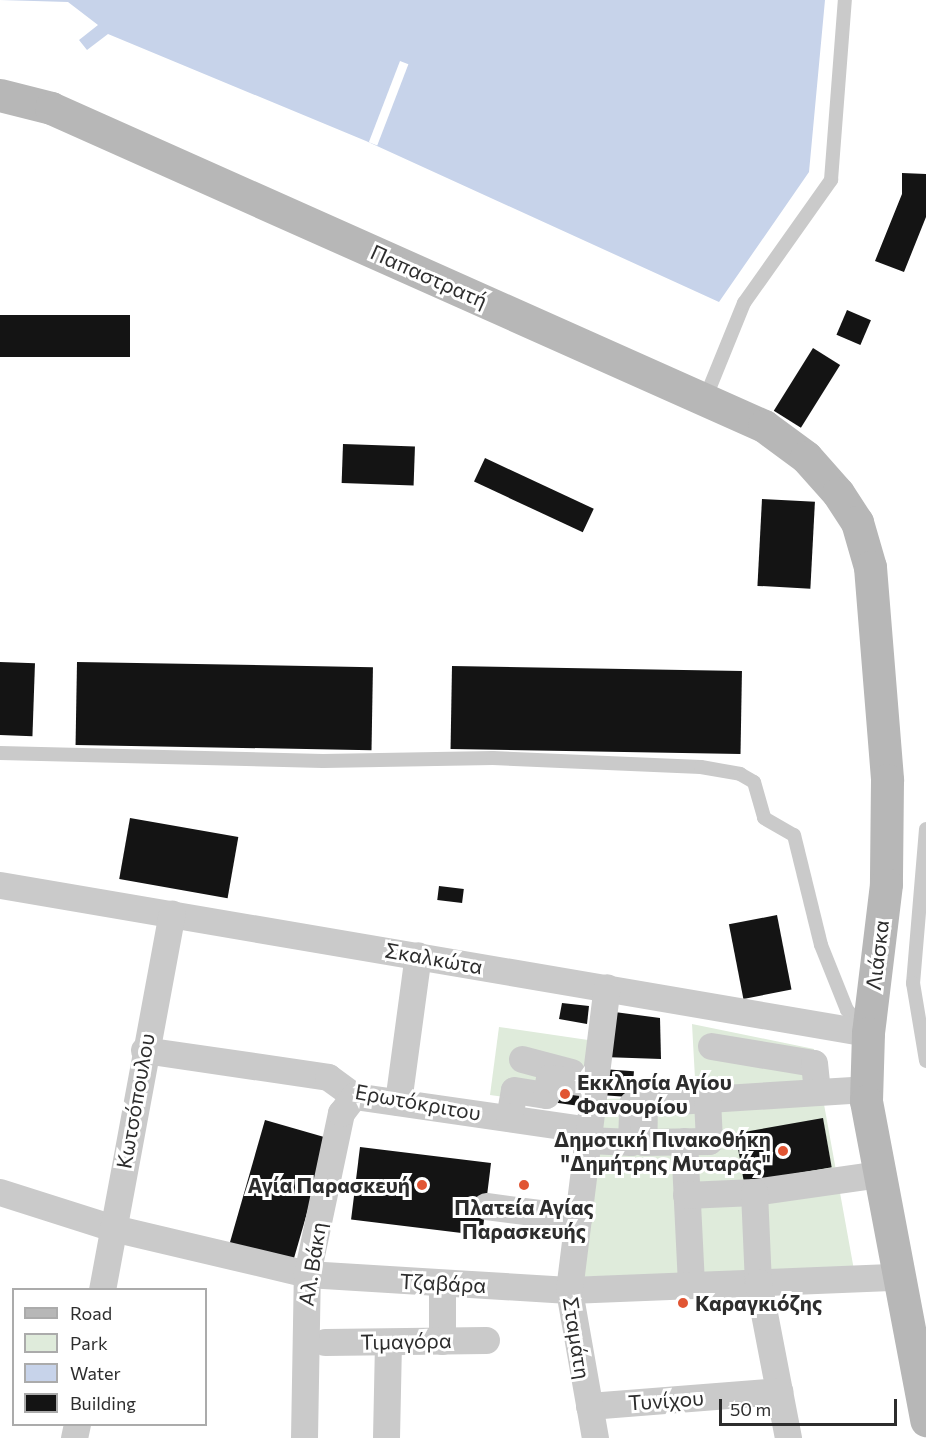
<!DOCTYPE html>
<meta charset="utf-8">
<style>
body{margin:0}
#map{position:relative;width:926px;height:1438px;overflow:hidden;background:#fff;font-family:Commissioner,sans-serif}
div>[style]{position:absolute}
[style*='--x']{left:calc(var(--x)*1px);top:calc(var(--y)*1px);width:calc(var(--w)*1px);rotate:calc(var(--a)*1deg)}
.green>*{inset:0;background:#dfebdb}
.water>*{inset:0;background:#c7d3ea}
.pier>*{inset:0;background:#fff;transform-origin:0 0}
.building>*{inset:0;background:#141414;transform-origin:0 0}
.lane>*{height:14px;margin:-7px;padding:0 7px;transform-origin:7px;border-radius:7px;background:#cacaca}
.street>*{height:27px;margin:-13.5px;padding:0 13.5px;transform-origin:13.5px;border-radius:13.5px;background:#cacaca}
.secondary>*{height:33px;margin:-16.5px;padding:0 16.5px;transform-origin:16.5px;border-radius:16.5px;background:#b7b7b7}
.dots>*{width:16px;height:16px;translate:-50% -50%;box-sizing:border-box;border:3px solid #fff;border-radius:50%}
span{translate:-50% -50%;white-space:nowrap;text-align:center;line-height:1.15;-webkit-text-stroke:6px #fff;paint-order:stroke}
.street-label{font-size:21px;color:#2d2d2d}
.poi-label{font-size:21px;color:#2d2d2d;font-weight:700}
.left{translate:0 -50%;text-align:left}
.right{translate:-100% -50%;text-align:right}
.legend{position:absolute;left:12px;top:1288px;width:195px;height:138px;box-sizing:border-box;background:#fff;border:2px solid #ababab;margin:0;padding:8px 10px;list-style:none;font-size:18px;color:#2d2d2d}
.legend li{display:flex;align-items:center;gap:12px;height:30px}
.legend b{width:30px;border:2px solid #ababab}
.scale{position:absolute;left:719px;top:1399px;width:178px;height:27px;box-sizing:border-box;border:3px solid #2d2d2d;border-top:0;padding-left:8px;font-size:18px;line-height:21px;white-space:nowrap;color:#2d2d2d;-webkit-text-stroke:4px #fff;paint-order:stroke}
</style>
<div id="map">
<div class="green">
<div style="clip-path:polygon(692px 1024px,814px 1049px,854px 1270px,581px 1277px,598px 1099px,696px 1097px)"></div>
<div style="clip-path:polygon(499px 1027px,595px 1041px,589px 1086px,547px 1103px,490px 1095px)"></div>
</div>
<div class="water">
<div style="clip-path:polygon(0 0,825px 0,809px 172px,719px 302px,366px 141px,108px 34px,87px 50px,79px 40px,98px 25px,68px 2px)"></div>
</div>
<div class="pier">
<div style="left:400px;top:61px;width:9px;height:87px;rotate:21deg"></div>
</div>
<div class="building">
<div style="clip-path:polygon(902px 173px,926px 174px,926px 217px,904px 272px,875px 261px,902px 194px)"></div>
<div style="left:847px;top:310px;width:26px;height:27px;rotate:23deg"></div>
<div style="left:0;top:315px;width:130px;height:42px"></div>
<div style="left:813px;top:348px;width:32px;height:74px;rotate:32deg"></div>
<div style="left:343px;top:444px;width:72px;height:39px;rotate:2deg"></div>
<div style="left:485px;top:458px;width:120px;height:26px;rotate:25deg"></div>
<div style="left:762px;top:499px;width:53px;height:87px;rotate:3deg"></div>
<div style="left:0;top:662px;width:35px;height:73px;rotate:2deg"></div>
<div style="left:77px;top:662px;width:296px;height:83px;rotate:1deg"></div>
<div style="left:452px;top:666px;width:290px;height:83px;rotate:1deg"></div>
<div style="left:130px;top:818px;width:110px;height:62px;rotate:10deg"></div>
<div style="left:439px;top:886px;width:25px;height:14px;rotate:7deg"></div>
<div style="left:777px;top:915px;width:76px;height:49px;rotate:79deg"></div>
<div style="clip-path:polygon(562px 1003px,589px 1006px,587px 1024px,559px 1019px)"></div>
<div style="clip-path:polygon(607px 1011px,660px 1018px,661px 1059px,603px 1057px)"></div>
<div style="left:602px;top:1069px;width:32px;height:26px;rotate:4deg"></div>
<div style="left:552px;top:1082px;width:29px;height:20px;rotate:8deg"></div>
<div style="left:823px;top:1118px;width:50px;height:89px;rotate:80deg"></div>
<div style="left:265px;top:1120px;width:66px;height:131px;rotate:16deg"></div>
<div style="left:360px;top:1147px;width:132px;height:73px;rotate:7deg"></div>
</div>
<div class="lane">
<div style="--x:705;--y:399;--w:104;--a:-67.9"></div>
<div style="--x:744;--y:303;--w:151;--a:-54.7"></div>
<div style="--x:831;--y:180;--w:181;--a:-85.6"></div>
<div style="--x:0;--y:753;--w:323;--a:1.4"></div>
<div style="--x:323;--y:761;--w:170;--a:-1"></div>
<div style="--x:493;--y:758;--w:208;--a:2.5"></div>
<div style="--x:701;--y:767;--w:40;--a:10"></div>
<div style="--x:740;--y:774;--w:16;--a:30"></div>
<div style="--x:754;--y:782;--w:37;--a:74"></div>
<div style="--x:764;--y:818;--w:34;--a:30"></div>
<div style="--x:794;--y:835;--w:113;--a:76.2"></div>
<div style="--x:821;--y:945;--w:70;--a:68.2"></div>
<div style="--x:847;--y:1010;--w:26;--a:47"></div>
<div style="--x:926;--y:829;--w:155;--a:94.8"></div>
<div style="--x:913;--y:983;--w:79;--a:80.5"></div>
</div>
<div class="street">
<div style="--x:0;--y:885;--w:881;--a:9.68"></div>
<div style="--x:711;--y:1046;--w:104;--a:9.4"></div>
<div style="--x:814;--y:1063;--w:29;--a:84"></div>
<div style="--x:144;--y:1050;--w:186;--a:8.3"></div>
<div style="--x:328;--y:1077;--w:32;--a:36"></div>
<div style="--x:354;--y:1096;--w:237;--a:8.2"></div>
<div style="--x:522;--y:1059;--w:51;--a:14.9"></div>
<div style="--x:398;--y:1102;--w:148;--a:-82.3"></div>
<div style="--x:644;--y:1103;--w:221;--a:-3.6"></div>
<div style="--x:509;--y:1118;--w:28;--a:-80"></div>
<div style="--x:514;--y:1090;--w:32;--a:9"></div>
<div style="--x:546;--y:1095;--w:17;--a:-80"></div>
<div style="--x:549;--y:1078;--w:46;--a:7.4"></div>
<div style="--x:588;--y:1140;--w:43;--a:2.7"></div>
<div style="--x:631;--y:1142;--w:38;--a:-88"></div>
<div style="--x:632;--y:1104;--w:12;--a:-5"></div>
<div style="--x:644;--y:1103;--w:39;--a:91"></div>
<div style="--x:643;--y:1142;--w:66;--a:-0.9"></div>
<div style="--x:709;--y:1141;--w:42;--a:-92.7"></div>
<div style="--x:684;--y:1141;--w:144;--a:87.2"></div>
<div style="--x:0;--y:1192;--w:119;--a:17.7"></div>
<div style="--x:113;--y:1228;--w:199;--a:13.3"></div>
<div style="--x:307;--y:1274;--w:262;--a:3.5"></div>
<div style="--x:569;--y:1290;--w:328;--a:-2.3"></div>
<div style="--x:754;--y:1192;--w:126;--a:-8.2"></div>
<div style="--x:686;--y:1195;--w:68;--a:-2.5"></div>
<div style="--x:754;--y:1192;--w:90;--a:87.5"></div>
<div style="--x:758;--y:1282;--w:159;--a:79.1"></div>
<div style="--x:486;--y:1206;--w:93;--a:7.4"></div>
<div style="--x:442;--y:1283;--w:58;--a:90"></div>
<div style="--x:102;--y:1290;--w:383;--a:-79.5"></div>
<div style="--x:325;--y:1342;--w:161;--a:-0.7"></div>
<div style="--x:589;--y:1406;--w:191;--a:-4.5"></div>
<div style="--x:74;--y:1438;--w:14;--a:-78"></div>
<div style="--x:304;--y:1438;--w:164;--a:-89"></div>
<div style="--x:307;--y:1274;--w:165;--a:-78.1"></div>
<div style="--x:341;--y:1113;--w:21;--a:-53"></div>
<div style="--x:386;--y:1438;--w:96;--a:-88.8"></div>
<div style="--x:595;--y:1438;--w:150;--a:-100"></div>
<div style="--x:569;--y:1290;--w:305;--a:-82.9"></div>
</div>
<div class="secondary">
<div style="--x:0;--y:95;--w:53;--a:14.3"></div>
<div style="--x:51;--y:108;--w:781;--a:24.04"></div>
<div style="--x:764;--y:426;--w:52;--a:36.4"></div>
<div style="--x:806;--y:457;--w:48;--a:48.4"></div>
<div style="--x:838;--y:493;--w:35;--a:57"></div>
<div style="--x:857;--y:522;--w:47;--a:73.9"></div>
<div style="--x:870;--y:567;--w:214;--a:85.4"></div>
<div style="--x:887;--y:780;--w:104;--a:90.6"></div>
<div style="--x:886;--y:884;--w:150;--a:96.9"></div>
<div style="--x:868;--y:1033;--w:68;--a:91.7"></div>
<div style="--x:866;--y:1101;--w:325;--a:79.3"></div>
</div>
<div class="dots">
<div style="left:565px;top:1094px;background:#e15533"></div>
<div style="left:783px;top:1151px;background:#e15533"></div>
<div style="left:422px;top:1185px;background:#e15533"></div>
<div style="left:524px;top:1185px;background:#e15533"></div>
<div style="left:683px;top:1303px;background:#e15533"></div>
</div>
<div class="street-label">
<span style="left:429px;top:276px;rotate:24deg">Παπαστρατή</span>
<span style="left:877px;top:955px;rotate:-83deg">Λιάσκα</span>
<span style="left:434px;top:958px;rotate:10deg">Σκαλκώτα</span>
<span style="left:135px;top:1101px;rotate:-80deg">Κωτσόπουλου</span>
<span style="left:418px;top:1102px;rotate:10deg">Ερωτόκριτου</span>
<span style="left:312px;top:1264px;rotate:-81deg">Αλ. Βάκη</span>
<span style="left:443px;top:1283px;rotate:3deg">Τζαβάρα</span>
<span style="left:577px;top:1338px;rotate:81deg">Σταμάτη</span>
<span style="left:406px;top:1341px;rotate:-1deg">Τιμαγόρα</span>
<span style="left:666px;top:1400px;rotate:-4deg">Τυνίχου</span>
</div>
<div class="poi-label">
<span class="left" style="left:577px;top:1094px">Εκκλησία Αγίου<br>Φανουρίου</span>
<span class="right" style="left:771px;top:1151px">Δημοτική Πινακοθήκη<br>"Δημήτρης Μυταράς"</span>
<span class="right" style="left:410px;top:1185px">Αγία Παρασκευή</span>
<span style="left:524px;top:1219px">Πλατεία Αγίας<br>Παρασκευής</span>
<span class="left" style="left:695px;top:1303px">Καραγκιόζης</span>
</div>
<ul class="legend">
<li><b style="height:8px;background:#b7b7b7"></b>Road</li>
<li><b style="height:16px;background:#dfebdb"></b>Park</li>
<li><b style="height:16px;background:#c7d3ea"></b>Water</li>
<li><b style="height:16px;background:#141414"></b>Building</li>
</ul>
<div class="scale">50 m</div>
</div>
